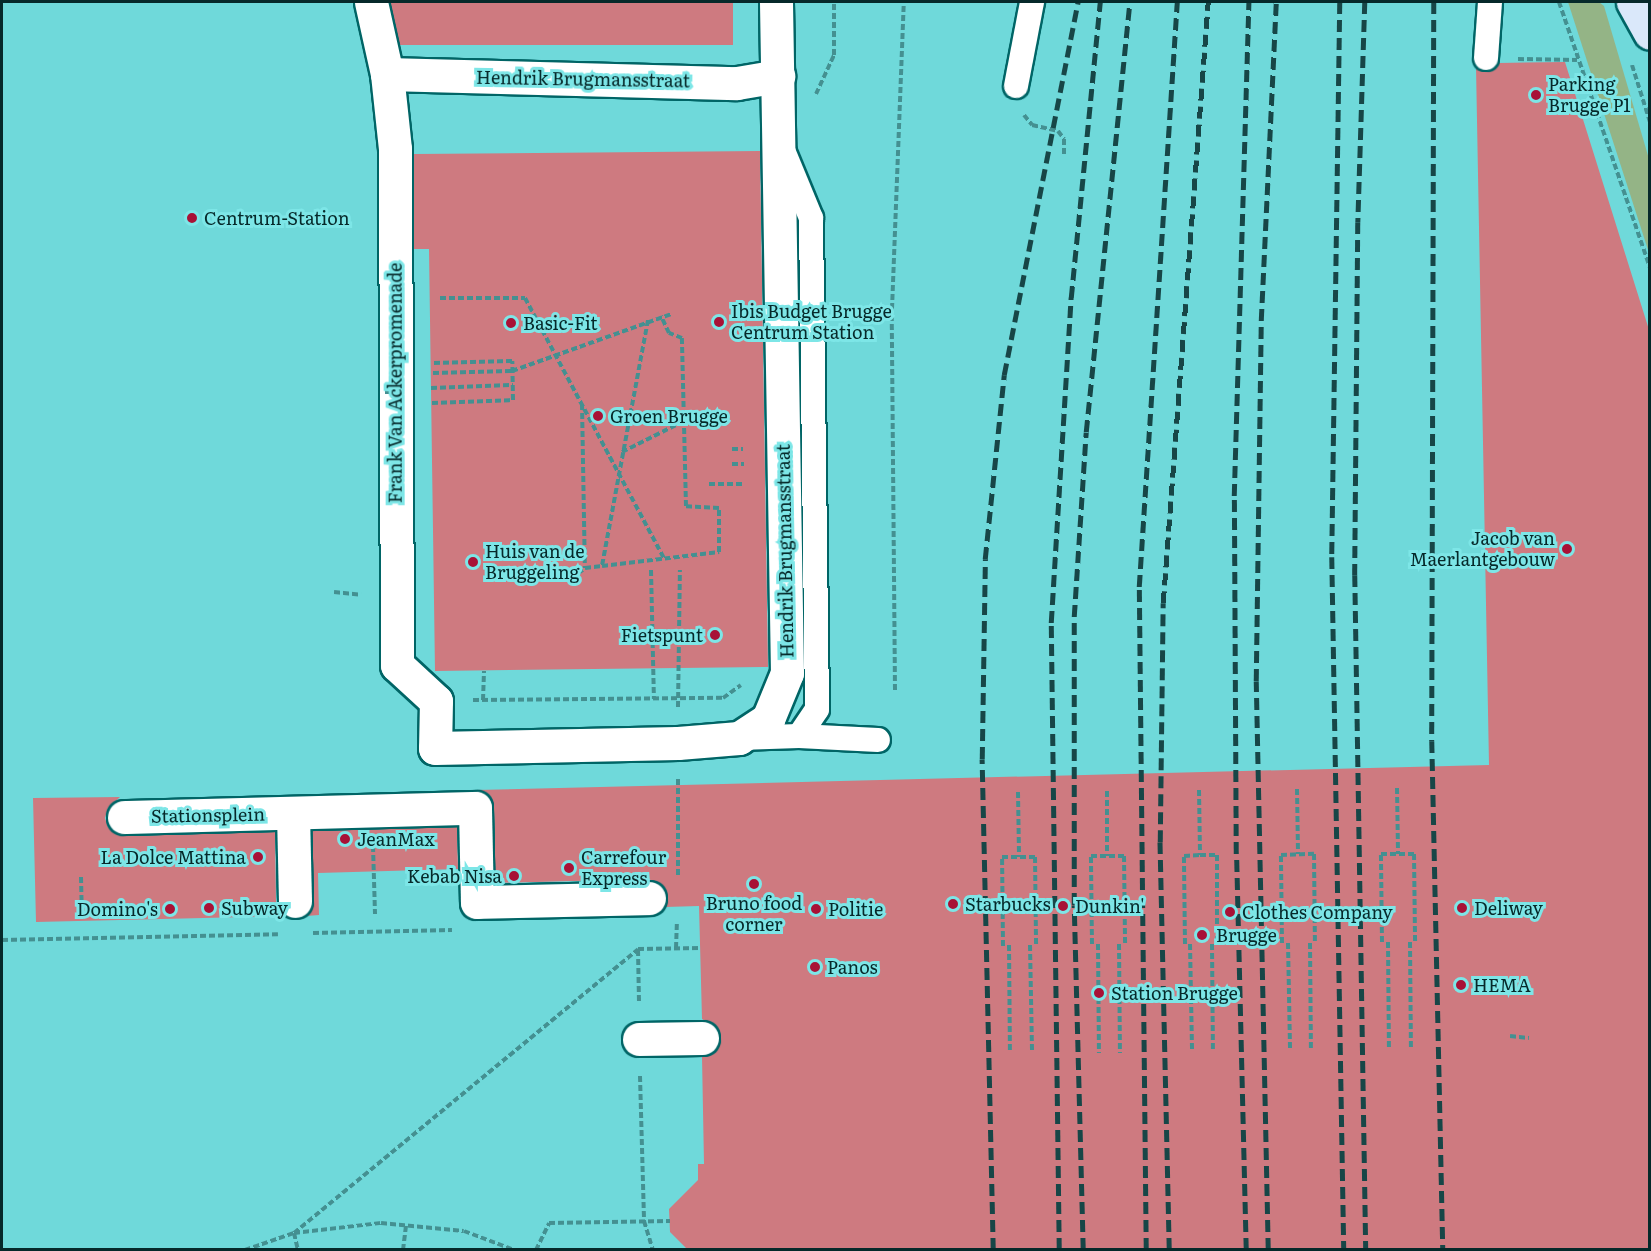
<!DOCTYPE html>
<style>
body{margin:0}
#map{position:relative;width:1651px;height:1251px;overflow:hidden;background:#6fd9da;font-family:Literata,serif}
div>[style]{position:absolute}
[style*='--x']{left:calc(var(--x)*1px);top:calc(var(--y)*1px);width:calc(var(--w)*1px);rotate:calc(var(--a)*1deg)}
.green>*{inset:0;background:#94b486}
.building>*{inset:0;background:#ce7a80;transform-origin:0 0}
.path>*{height:4px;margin-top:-2px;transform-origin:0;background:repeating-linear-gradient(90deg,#449091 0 6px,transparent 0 9px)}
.roads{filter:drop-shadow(2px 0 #006566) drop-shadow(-2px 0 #006566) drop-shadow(0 2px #006566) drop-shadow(0 -2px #006566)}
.lane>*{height:24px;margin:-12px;padding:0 12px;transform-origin:12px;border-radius:12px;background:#fff}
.street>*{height:33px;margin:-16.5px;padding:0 16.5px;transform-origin:16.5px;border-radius:16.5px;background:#fff}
.secondary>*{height:33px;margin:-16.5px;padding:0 16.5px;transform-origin:16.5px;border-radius:16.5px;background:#dae8fa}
.rail>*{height:4.5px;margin-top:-2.25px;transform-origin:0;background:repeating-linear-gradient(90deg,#174647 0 12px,transparent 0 18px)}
.path-bridge>*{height:4px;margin-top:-2px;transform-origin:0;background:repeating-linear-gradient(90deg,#449091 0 6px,transparent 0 9px)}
.dots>*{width:16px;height:16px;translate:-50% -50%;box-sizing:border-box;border:3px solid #7de6e7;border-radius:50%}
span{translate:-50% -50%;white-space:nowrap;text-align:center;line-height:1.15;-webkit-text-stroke:6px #7de6e7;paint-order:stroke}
.street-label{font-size:18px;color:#06292a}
.poi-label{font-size:18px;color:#06292a}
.left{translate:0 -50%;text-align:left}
.right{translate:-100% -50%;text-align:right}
.frame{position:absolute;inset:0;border:3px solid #06292a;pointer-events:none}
</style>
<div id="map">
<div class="green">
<div style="clip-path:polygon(1568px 2px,1599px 2px,1604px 6px,1649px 159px,1649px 253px)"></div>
</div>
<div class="building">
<div style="left:390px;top:2px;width:343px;height:43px"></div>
<div style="clip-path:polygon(1565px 62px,1650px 333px,1650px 1250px,688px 1250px,670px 1232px,669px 1209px,698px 1180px,698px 1164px,704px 1164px,702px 1057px,712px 1054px,721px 1038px,718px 1028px,702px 1019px,699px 906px,665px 907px,665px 889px,649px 879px,495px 883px,494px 807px,491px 798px,476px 790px,1489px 765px,1476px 67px,1486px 72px,1499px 63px)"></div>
<div style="clip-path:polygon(760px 151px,768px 667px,435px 671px,429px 249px,414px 249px,414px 154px)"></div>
<div style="clip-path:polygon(120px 797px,108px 808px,105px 818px,108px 827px,124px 836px,275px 832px,276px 901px,284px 916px,36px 922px,33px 798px)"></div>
<div style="clip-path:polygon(457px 827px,458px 869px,318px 873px,319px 915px,306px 916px,314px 901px,312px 831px)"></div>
</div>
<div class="path">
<div style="--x:1559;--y:2;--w:281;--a:71.1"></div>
<div style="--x:1518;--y:59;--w:59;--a:1"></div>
<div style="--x:1632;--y:65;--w:60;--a:72.5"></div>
<div style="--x:816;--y:94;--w:43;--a:-65.2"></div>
<div style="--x:834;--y:55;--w:53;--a:-90"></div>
<div style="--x:1024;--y:115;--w:13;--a:51"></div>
<div style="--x:1032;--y:125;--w:27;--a:13"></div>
<div style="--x:1058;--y:131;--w:10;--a:53"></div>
<div style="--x:1064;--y:139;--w:18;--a:90"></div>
<div style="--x:440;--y:298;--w:85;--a:0"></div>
<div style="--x:525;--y:298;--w:295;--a:61.9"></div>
<div style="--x:648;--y:320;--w:250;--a:100.6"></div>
<div style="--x:602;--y:566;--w:118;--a:-6.8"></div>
<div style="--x:719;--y:552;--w:44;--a:-90"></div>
<div style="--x:719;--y:508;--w:33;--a:-177"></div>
<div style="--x:686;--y:506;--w:168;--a:-91.4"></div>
<div style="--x:682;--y:338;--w:14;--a:-159"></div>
<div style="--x:669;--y:333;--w:19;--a:-115"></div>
<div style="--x:433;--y:373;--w:79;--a:-1.5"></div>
<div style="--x:512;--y:371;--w:169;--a:-19.7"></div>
<div style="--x:431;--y:388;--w:82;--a:-2.1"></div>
<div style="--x:432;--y:403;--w:81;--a:-2.1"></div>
<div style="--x:513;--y:400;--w:39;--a:-91"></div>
<div style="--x:512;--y:361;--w:79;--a:178.5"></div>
<div style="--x:582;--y:404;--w:164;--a:89"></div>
<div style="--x:585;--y:568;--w:17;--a:-7"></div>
<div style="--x:732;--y:449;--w:11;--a:0"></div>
<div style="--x:622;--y:452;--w:69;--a:-26.6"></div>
<div style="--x:732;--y:464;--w:12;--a:0"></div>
<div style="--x:709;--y:484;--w:35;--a:0"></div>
<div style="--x:651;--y:570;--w:129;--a:88.7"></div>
<div style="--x:571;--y:579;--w:18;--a:-38"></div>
<div style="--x:334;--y:592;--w:27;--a:6"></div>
<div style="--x:895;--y:690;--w:381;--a:-90.5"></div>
<div style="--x:892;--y:309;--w:307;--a:-87.8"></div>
<div style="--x:473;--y:700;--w:250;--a:-0.5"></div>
<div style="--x:723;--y:698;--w:22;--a:-36"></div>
<div style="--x:483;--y:700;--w:29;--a:-88"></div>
<div style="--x:678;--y:707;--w:137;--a:-89.2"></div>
<div style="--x:1397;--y:788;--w:66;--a:89.1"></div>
<div style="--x:1297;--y:789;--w:65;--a:89.1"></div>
<div style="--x:1199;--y:790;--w:65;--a:89.1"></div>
<div style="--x:1107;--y:791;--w:65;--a:90"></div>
<div style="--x:1018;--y:792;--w:65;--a:89.1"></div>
<div style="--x:373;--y:846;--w:68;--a:88.3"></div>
<div style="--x:678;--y:875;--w:97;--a:-90"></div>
<div style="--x:81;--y:877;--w:44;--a:88.7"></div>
<div style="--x:313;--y:933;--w:139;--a:-1.2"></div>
<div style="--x:2;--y:940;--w:276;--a:-1.2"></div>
<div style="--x:1382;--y:942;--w:88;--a:-90.7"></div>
<div style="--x:1381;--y:854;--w:33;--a:0"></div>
<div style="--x:1414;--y:854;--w:88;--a:89.3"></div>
<div style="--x:1388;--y:942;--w:108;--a:89.5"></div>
<div style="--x:1410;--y:942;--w:108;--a:89.5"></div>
<div style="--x:1282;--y:943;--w:88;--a:-90.7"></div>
<div style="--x:1281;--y:855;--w:33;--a:-2"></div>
<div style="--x:1314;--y:854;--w:89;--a:89.4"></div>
<div style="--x:1288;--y:943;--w:108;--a:88.9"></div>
<div style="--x:1310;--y:943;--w:108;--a:89.5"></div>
<div style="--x:1092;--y:944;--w:88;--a:-90.7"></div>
<div style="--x:1091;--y:856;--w:33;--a:0"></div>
<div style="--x:1124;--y:856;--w:88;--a:89.3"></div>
<div style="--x:1098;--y:944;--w:109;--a:89.5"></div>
<div style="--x:1119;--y:944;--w:109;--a:89.5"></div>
<div style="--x:1185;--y:944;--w:88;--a:-90.7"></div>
<div style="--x:1184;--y:856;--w:16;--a:-4"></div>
<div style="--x:1200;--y:855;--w:17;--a:0"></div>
<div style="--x:1217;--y:855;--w:89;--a:90"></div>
<div style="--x:1190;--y:944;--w:108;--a:88.9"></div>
<div style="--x:1212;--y:944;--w:108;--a:89.5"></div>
<div style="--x:1009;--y:945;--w:108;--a:89.5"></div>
<div style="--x:1030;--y:945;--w:108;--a:88.9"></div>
<div style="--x:1003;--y:946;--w:89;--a:-90.6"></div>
<div style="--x:1002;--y:857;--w:33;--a:0"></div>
<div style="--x:1035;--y:857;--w:88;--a:89.3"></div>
<div style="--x:676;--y:948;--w:26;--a:-88"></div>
<div style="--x:638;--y:950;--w:53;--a:88.9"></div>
<div style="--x:1510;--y:1036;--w:19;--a:6"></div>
<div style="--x:640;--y:1076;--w:145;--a:88.4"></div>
<div style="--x:644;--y:1221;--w:30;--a:73"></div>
<div style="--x:294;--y:1233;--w:446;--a:-39.5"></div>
<div style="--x:638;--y:949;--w:63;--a:-0.9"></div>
<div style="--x:294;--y:1233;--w:17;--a:77"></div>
<div style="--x:245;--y:1250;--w:52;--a:-19.1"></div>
<div style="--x:294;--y:1233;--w:88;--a:-6.6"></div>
<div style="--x:381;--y:1223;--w:83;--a:5.5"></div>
<div style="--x:464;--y:1231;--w:53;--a:20.8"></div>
<div style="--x:403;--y:1250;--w:26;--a:-83"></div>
<div style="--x:536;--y:1250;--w:30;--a:-64"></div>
<div style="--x:549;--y:1223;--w:121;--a:-0.9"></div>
</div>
<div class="roads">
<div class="lane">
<div style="--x:1486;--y:58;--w:56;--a:-85.9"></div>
<div style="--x:1016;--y:86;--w:86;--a:-79.2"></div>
<div style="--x:799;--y:736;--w:79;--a:2.9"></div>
<div style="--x:739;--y:738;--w:60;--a:-1.9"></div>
<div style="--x:799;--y:736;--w:32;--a:-56"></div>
<div style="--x:817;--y:709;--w:491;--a:-90.7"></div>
<div style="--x:811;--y:218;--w:74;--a:-112.4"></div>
</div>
<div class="street">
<div style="--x:371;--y:2;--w:74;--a:77.5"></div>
<div style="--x:387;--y:74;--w:75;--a:83.9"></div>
<div style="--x:395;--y:149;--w:516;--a:89.78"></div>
<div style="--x:397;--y:665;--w:53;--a:42.7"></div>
<div style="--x:436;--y:701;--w:47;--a:91.2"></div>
<div style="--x:435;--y:748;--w:243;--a:-1.2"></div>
<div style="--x:678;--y:743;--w:61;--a:-4.7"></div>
<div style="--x:739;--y:738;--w:35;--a:-33"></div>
<div style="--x:768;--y:719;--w:50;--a:-67.6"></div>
<div style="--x:787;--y:673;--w:671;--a:-90.94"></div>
<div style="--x:387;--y:74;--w:350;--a:1.5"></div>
<div style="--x:737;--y:83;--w:42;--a:-9.7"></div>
<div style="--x:293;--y:813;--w:88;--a:88.7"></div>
<div style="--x:124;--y:817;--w:351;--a:-1.5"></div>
<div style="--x:475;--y:808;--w:94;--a:88.8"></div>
<div style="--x:477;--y:902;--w:172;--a:-1.3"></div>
<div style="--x:639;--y:1039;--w:63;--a:-0.9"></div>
</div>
<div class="secondary">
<div style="--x:1633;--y:2;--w:35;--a:61"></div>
</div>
</div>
<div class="rail">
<div style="--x:1340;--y:2;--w:555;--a:90.83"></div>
<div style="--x:1332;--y:557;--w:693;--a:89.01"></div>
<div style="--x:1365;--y:2;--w:220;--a:91.8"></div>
<div style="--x:1358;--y:222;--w:353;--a:90.5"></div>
<div style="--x:1355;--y:575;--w:675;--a:89.07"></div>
<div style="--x:1434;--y:2;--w:739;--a:90.16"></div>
<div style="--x:1432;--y:741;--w:509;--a:88.76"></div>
<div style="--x:993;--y:1250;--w:491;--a:-91.3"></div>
<div style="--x:982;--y:759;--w:200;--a:-89.1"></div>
<div style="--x:985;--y:559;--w:185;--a:-84.1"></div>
<div style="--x:1004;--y:375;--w:380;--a:-78.8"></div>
<div style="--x:1059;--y:1250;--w:627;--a:-90.73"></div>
<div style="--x:1051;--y:623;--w:326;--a:-86.5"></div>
<div style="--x:1071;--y:298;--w:297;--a:-84.4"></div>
<div style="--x:1083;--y:1250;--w:345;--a:-91.5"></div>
<div style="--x:1074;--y:905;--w:288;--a:-90"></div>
<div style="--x:1074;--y:617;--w:185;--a:-86.3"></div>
<div style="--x:1086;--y:432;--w:432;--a:-84.2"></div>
<div style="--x:1146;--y:1250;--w:663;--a:-90.6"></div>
<div style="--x:1139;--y:587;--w:586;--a:-86.28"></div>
<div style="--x:1169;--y:1250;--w:408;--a:-91.3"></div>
<div style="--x:1160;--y:842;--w:239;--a:-89.3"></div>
<div style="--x:1163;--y:603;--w:603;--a:-85.72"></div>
<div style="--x:1246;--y:1250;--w:396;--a:-91.4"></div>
<div style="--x:1236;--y:854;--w:358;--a:-90.3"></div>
<div style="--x:1234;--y:496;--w:494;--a:-88.3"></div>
<div style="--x:1268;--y:1250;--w:569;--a:-91.21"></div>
<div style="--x:1256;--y:681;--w:360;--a:-89.2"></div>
<div style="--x:1261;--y:321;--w:319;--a:-87.3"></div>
</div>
<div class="path-bridge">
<div style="--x:385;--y:392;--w:17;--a:0"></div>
</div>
<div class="dots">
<div style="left:1536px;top:95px;background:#a81136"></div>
<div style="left:192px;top:218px;background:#a81136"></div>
<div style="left:719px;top:322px;background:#a81136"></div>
<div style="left:511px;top:323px;background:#a81136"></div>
<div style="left:598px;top:416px;background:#a81136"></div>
<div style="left:1567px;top:549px;background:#a81136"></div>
<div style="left:473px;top:562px;background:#a81136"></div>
<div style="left:715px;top:635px;background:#a81136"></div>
<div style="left:345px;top:839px;background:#a81136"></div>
<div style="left:258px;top:857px;background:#a81136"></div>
<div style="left:569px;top:868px;background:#a81136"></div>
<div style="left:514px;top:876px;background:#a81136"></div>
<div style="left:754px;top:884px;background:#a81136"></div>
<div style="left:953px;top:904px;background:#a81136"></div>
<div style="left:1063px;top:906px;background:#a81136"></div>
<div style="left:209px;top:908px;background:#a81136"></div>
<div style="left:1462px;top:908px;background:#a81136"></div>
<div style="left:170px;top:909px;background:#a81136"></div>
<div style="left:816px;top:909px;background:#a81136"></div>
<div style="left:1230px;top:912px;background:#a81136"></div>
<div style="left:1202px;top:935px;background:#a81136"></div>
<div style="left:815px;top:967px;background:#a81136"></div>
<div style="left:1461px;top:985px;background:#a81136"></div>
<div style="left:1099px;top:993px;background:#a81136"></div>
</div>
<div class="street-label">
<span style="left:583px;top:79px;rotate:1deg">Hendrik Brugmansstraat</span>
<span style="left:395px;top:383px;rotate:-90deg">Frank Van Ackerpromenade</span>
<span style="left:785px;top:551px;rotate:-91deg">Hendrik Brugmansstraat</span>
<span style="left:208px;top:815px;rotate:-1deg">Stationsplein</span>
</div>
<div class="poi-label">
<span class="left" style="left:1548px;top:95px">Parking<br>Brugge P1</span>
<span class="left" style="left:204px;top:218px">Centrum-Station</span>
<span class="left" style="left:731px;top:322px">Ibis Budget Brugge<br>Centrum Station</span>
<span class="left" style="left:523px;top:323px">Basic-Fit</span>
<span class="left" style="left:610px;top:416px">Groen Brugge</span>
<span class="right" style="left:1555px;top:549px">Jacob van<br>Maerlantgebouw</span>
<span class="left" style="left:485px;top:562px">Huis van de<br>Bruggeling</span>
<span class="right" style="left:703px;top:635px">Fietspunt</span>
<span class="left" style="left:357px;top:839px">JeanMax</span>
<span class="right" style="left:246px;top:857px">La Dolce Mattina</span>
<span class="left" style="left:581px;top:868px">Carrefour<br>Express</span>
<span class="right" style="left:502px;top:876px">Kebab Nisa</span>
<span style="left:754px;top:914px">Bruno food<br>corner</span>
<span class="left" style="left:965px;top:904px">Starbucks</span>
<span class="left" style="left:1075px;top:906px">Dunkin'</span>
<span class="left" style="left:221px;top:908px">Subway</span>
<span class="left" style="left:1474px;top:908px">Deliway</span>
<span class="right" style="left:158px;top:909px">Domino's</span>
<span class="left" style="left:828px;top:909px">Politie</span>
<span class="left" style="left:1242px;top:912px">Clothes Company</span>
<span class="left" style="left:1216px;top:935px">Brugge</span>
<span class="left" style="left:827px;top:967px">Panos</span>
<span class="left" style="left:1473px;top:985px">HEMA</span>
<span class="left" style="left:1111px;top:993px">Station Brugge</span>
</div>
<div class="frame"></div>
</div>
